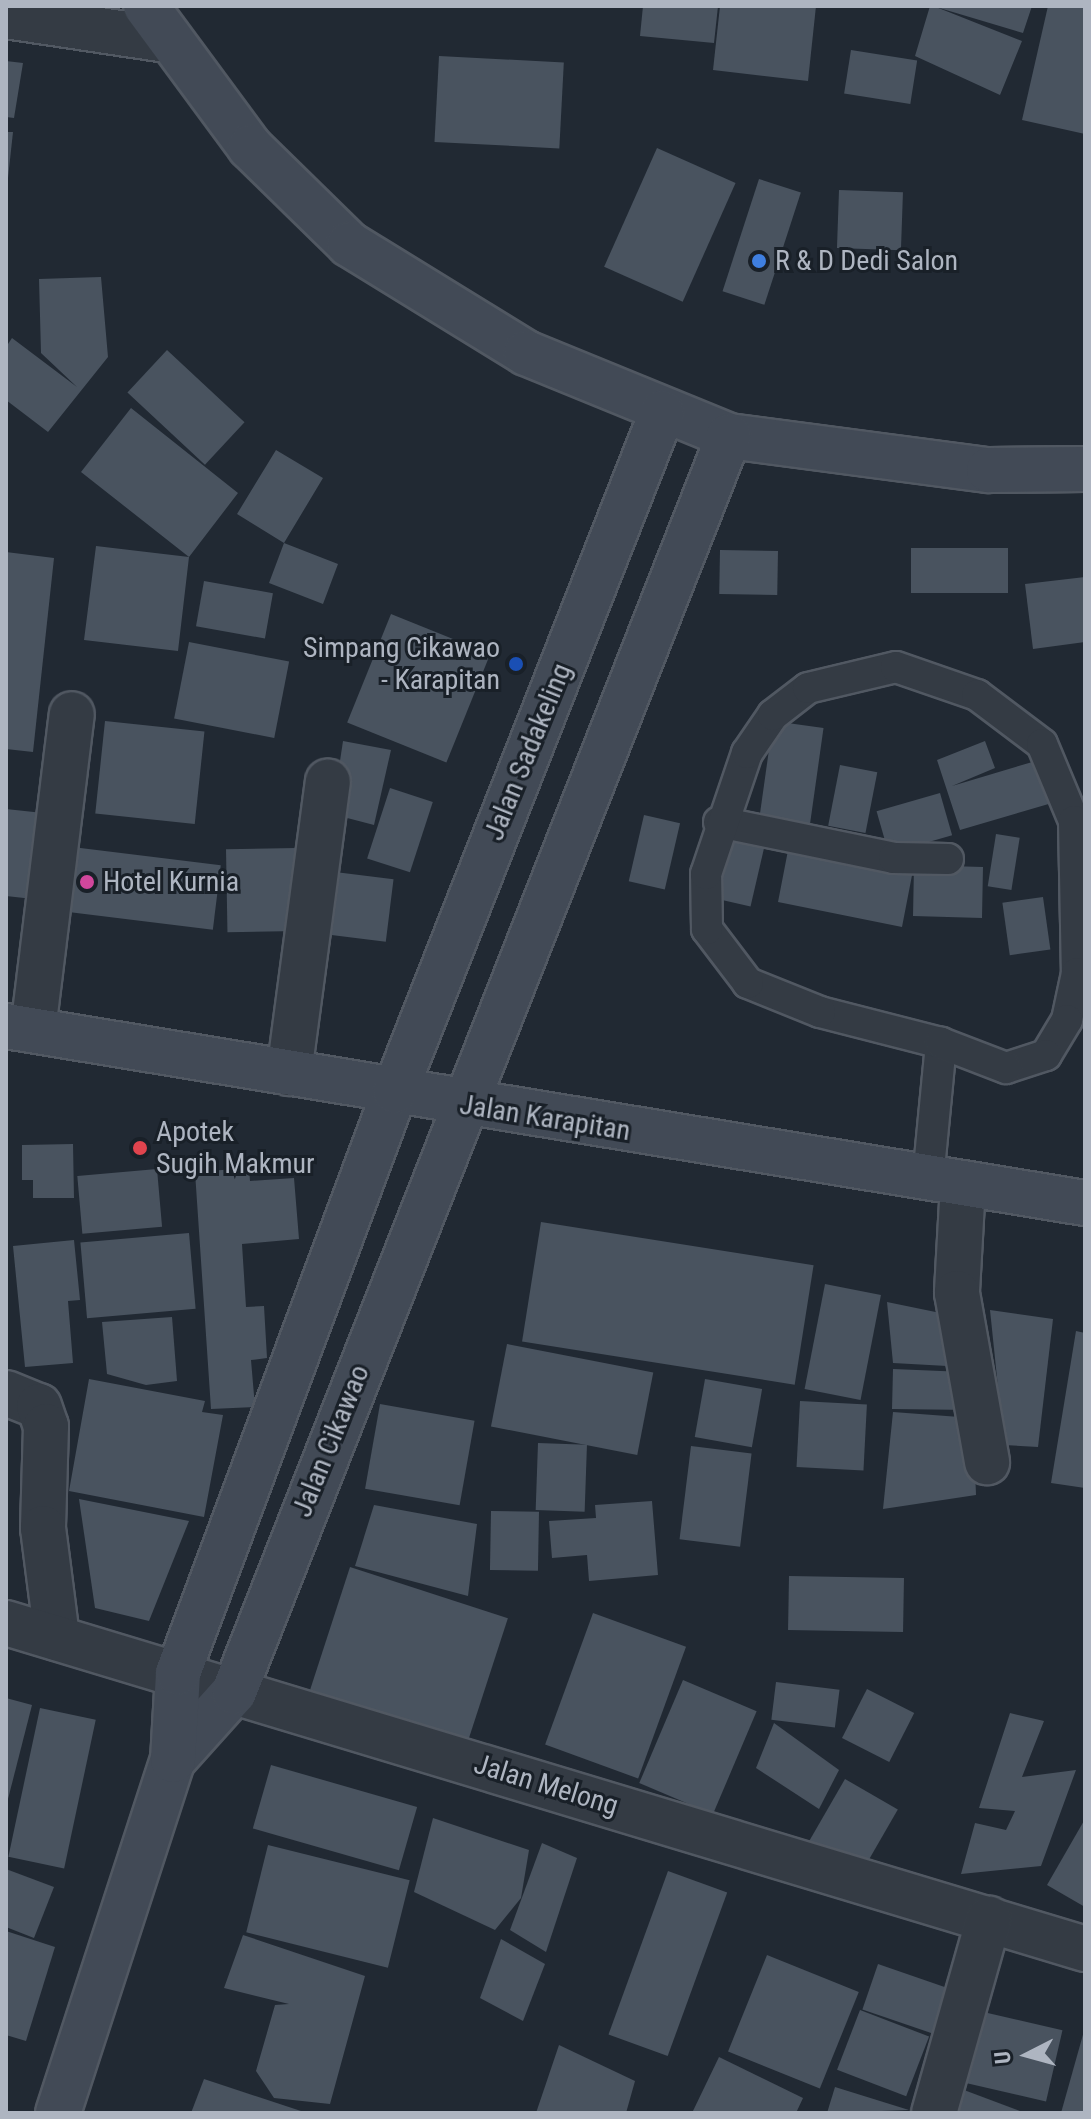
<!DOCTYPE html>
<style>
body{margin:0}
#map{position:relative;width:1091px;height:2119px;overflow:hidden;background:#212933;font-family:"Roboto Condensed",sans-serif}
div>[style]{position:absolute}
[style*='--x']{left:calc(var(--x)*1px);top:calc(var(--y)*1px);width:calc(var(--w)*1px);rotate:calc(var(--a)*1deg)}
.building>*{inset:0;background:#49535f;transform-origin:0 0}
.roads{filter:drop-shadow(2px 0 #515862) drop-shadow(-2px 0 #515862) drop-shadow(0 2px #515862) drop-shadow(0 -2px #515862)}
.lane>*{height:30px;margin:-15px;padding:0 15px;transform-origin:15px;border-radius:15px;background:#343b44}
.street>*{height:44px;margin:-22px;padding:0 22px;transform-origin:22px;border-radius:22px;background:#343b44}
.secondary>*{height:44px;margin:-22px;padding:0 22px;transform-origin:22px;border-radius:22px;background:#424a56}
.dots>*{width:22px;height:22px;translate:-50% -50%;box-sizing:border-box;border:4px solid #192028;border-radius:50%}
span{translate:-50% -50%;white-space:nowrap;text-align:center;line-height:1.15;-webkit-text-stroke:6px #192028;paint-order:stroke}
.poi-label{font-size:28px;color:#aeb5c1}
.left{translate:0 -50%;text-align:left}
.right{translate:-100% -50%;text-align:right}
.street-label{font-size:28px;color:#aeb5c1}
.frame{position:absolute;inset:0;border:8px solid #aeb5c1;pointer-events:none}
.north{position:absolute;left:987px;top:2015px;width:80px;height:80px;-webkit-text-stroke:6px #192028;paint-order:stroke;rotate:264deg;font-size:22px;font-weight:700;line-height:32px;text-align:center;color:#aeb5c1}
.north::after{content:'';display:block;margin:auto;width:28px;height:36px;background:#aeb5c1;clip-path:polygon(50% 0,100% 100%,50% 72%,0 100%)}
</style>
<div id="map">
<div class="building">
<div style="clip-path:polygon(643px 6px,718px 6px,714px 43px,640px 36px)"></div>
<div style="clip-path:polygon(720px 6px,816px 6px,808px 81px,713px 70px)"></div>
<div style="clip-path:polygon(930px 6px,1032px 6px,1023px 33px,936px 7px,1022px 41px,1000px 95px,915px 56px)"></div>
<div style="clip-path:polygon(1048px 6px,1085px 6px,1085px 134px,1022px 120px)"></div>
<div style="left:851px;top:50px;width:67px;height:44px;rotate:9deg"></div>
<div style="left:439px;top:56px;width:125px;height:86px;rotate:3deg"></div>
<div style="clip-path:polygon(6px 61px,23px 63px,14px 118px,6px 117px)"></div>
<div style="clip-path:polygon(6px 132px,13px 132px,8px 178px,6px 178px)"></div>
<div style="left:657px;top:148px;width:86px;height:130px;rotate:24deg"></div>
<div style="left:759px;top:179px;width:44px;height:118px;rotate:18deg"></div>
<div style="left:839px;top:190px;width:64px;height:58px;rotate:2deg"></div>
<div style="clip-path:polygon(101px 277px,108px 357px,48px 432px,6px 400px,6px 347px,12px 338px,77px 387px,41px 353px,39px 279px)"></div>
<div style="left:167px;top:350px;width:106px;height:58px;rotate:43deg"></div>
<div style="clip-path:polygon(131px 408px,238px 493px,189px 557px,178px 651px,84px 640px,96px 546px,189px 557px,81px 472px)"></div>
<div style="clip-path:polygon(276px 450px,323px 478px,284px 543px,338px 564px,323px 604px,269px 583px,284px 543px,237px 514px)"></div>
<div style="left:911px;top:548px;width:97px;height:45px"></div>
<div style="left:720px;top:550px;width:58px;height:44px;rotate:1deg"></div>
<div style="clip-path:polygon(6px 552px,54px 558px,33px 752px,6px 749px)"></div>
<div style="clip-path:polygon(1085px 577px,1085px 642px,1033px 649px,1025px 584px)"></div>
<div style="left:204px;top:581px;width:70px;height:46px;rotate:10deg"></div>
<div style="left:391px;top:614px;width:107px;height:117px;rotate:22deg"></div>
<div style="left:189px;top:642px;width:102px;height:78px;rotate:11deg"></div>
<div style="left:105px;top:721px;width:100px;height:93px;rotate:6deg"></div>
<div style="left:773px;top:721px;width:51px;height:104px;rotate:8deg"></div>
<div style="clip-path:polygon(343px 741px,391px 750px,374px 825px,332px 814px)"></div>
<div style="clip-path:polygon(985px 741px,995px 768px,952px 786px,1039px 760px,1052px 803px,960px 830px,937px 760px)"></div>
<div style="left:840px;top:765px;width:38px;height:62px;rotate:11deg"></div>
<div style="left:390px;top:788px;width:45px;height:74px;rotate:18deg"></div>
<div style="left:940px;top:793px;width:44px;height:66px;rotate:74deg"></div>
<div style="clip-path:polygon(6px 809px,43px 813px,33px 899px,6px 896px)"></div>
<div style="left:644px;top:815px;width:37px;height:68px;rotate:13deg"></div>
<div style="left:721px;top:830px;width:46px;height:68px;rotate:13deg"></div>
<div style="left:996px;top:834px;width:24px;height:53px;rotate:9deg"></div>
<div style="clip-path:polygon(790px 840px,914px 865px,983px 867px,982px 918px,913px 916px,914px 865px,902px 927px,778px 902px)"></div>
<div style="left:56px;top:845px;width:166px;height:65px;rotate:7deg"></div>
<div style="left:296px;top:848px;width:83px;height:70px;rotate:89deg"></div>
<div style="left:327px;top:871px;width:67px;height:63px;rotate:7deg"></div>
<div style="left:1043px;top:897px;width:53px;height:41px;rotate:82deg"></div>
<div style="clip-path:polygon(73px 1144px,74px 1198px,33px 1198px,33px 1180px,22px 1180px,22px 1145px)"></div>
<div style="clip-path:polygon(249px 1168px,250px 1181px,294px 1178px,299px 1239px,242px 1244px,246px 1307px,264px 1306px,267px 1358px,251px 1360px,255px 1407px,211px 1409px,195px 1172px)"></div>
<div style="left:157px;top:1169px;width:58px;height:80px;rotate:85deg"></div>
<div style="left:541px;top:1222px;width:276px;height:121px;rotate:9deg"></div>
<div style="left:189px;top:1233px;width:76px;height:109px;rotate:85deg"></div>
<div style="clip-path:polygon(74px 1240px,80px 1300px,68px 1301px,73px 1363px,25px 1367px,13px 1246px)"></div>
<div style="left:825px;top:1284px;width:57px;height:107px;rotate:11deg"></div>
<div style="clip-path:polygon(887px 1302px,955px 1316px,965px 1367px,893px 1363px)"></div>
<div style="clip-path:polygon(990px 1310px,1053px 1319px,1038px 1447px,1004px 1445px)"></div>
<div style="clip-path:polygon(172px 1317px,177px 1381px,146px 1385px,107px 1374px,102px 1322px)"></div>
<div style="clip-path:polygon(1076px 1331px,1085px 1333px,1085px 1488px,1051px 1483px)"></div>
<div style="left:507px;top:1344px;width:149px;height:84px;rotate:11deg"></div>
<div style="clip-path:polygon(893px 1369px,965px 1372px,971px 1410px,892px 1409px)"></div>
<div style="clip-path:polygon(89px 1379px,205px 1401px,202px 1412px,223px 1415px,204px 1517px,69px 1491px)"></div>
<div style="left:705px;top:1379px;width:58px;height:59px;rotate:10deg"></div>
<div style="left:800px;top:1401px;width:67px;height:66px;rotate:3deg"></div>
<div style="left:380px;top:1404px;width:96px;height:86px;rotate:10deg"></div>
<div style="clip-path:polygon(893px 1412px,973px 1418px,976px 1495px,883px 1509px)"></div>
<div style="left:538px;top:1443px;width:49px;height:67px;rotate:2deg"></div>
<div style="left:691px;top:1446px;width:61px;height:94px;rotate:7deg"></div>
<div style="clip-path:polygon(79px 1499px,189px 1521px,149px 1621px,95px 1608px)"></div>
<div style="clip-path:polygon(652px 1501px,658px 1575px,589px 1581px,587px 1555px,552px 1558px,549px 1521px,596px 1518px,595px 1505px)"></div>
<div style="clip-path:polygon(374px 1505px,477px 1524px,468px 1596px,355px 1566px)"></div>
<div style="left:491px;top:1511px;width:48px;height:59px;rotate:1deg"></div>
<div style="left:350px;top:1567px;width:166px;height:129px;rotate:18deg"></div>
<div style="left:789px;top:1576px;width:115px;height:54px;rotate:1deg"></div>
<div style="left:593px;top:1613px;width:99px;height:140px;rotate:20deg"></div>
<div style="left:683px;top:1680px;width:80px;height:112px;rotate:23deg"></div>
<div style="left:776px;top:1682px;width:64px;height:38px;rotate:7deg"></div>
<div style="left:867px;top:1689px;width:53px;height:55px;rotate:27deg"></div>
<div style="clip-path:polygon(6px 1698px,32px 1705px,7px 1803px,6px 1803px)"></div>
<div style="left:40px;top:1708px;width:57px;height:152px;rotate:12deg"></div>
<div style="clip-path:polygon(1010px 1713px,1044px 1721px,1022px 1777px,1076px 1770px,1041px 1866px,961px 1874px,975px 1823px,1006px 1830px,1015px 1811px,979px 1808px)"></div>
<div style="clip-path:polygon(774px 1723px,839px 1770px,819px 1809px,756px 1768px)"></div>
<div style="left:271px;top:1765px;width:152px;height:66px;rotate:16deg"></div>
<div style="left:845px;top:1779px;width:61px;height:73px;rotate:30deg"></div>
<div style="clip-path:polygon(433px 1818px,529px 1850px,521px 1898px,495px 1930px,414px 1892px)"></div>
<div style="clip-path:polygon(1085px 1819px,1085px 1907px,1047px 1885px)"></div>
<div style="clip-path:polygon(542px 1843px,577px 1858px,546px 1952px,510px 1930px)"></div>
<div style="left:268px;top:1845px;width:146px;height:90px;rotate:14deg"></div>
<div style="clip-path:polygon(6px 1869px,54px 1887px,34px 1938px,6px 1927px)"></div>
<div style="left:668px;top:1871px;width:63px;height:174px;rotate:20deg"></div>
<div style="clip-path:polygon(6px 1931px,55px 1947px,26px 2041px,6px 2035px)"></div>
<div style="clip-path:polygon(243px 1935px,365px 1976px,330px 2104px,274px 2098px,256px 2071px,275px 2005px,289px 2004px,224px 1988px)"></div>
<div style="clip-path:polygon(501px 1939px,545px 1964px,523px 2021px,480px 1998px)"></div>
<div style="left:767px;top:1955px;width:99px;height:104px;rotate:22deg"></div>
<div style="left:878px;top:1964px;width:75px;height:48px;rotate:19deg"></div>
<div style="left:966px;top:2008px;width:99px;height:73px;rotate:13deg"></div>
<div style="left:860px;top:2010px;width:74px;height:64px;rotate:21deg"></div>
<div style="clip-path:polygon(1084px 2031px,1085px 2113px,1061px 2113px)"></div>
<div style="clip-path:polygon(559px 2045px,635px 2081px,626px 2113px,536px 2113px)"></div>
<div style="clip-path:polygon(719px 2057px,803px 2098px,796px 2113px,692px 2113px)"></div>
<div style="clip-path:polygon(204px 2079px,304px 2112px,304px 2113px,191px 2113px)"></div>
<div style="clip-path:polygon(835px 2087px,909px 2110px,827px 2113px)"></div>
<div style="clip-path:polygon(956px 2087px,1025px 2113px,946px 2113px)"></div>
</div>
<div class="roads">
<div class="lane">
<div style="--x:719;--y:822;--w:179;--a:11.6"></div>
<div style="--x:894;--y:858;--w:54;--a:1.1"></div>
<div style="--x:928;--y:1179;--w:137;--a:-84.5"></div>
<div style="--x:941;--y:1043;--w:125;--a:-165.6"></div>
<div style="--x:820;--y:1012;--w:78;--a:-158.1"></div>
<div style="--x:748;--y:983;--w:68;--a:-127.2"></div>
<div style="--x:707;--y:929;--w:55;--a:-91"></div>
<div style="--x:706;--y:874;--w:128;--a:-71.3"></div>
<div style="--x:747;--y:753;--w:46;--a:-55.6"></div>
<div style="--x:773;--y:715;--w:44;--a:-37.6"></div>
<div style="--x:808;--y:688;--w:90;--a:-13.4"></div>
<div style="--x:896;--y:667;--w:86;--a:19.1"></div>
<div style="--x:977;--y:695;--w:81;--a:37"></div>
<div style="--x:1042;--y:744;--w:83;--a:67.4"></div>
<div style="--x:1074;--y:821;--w:152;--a:88.9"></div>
<div style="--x:1077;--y:973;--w:48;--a:102"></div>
<div style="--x:1067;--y:1020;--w:41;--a:121"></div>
<div style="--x:1046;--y:1055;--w:42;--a:162"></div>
<div style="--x:1006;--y:1068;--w:70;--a:-159"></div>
</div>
<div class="street">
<div style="--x:6;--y:16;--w:163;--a:8.5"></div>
<div style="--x:33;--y:1030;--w:318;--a:-83"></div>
<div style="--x:289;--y:1073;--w:294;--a:-82.4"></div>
<div style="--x:963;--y:1184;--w:109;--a:93.2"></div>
<div style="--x:957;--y:1293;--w:172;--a:79.9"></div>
<div style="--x:6;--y:1393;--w:35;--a:22"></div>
<div style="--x:39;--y:1406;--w:21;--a:71"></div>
<div style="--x:46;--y:1426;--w:102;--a:91.7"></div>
<div style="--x:43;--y:1528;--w:111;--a:82.7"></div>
<div style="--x:6;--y:1623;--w:1127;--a:16.81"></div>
<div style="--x:934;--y:2113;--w:202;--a:-74.2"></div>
</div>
<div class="secondary">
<div style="--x:146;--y:6;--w:175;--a:53.6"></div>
<div style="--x:250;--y:147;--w:139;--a:44.4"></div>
<div style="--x:349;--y:244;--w:208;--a:31.6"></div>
<div style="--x:526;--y:353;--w:219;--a:22.2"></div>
<div style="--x:729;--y:436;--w:262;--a:7.5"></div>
<div style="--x:989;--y:470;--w:96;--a:-0.6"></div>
<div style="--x:6;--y:1026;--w:1093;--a:9.32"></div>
<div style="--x:173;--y:1760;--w:91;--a:-48.1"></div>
<div style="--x:234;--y:1692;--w:1350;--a:-68.49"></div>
<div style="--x:58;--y:2113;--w:371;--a:-72"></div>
<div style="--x:173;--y:1760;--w:87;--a:-86.7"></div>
<div style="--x:178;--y:1673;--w:621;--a:-69.55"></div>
<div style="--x:395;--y:1091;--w:729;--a:-68.51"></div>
</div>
</div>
<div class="dots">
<div style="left:759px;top:261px;background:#3f7fe0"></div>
<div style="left:516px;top:664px;background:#1a4fb4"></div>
<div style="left:87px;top:882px;background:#d1479c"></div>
<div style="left:140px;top:1148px;background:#e0444e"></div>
</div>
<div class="poi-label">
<span class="left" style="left:775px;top:261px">R &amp; D Dedi Salon</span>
<span class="right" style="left:500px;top:664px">Simpang Cikawao<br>- Karapitan</span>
<span class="left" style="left:103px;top:882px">Hotel Kurnia</span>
<span class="left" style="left:156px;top:1148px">Apotek<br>Sugih Makmur</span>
</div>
<div class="street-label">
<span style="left:528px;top:752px;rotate:-68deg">Jalan Sadakeling</span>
<span style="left:545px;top:1118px;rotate:9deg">Jalan Karapitan</span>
<span style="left:331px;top:1441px;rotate:-68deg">Jalan Cikawao</span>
<span style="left:546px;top:1785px;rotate:17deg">Jalan Melong</span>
</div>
<div class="frame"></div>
<div class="north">U</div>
</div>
